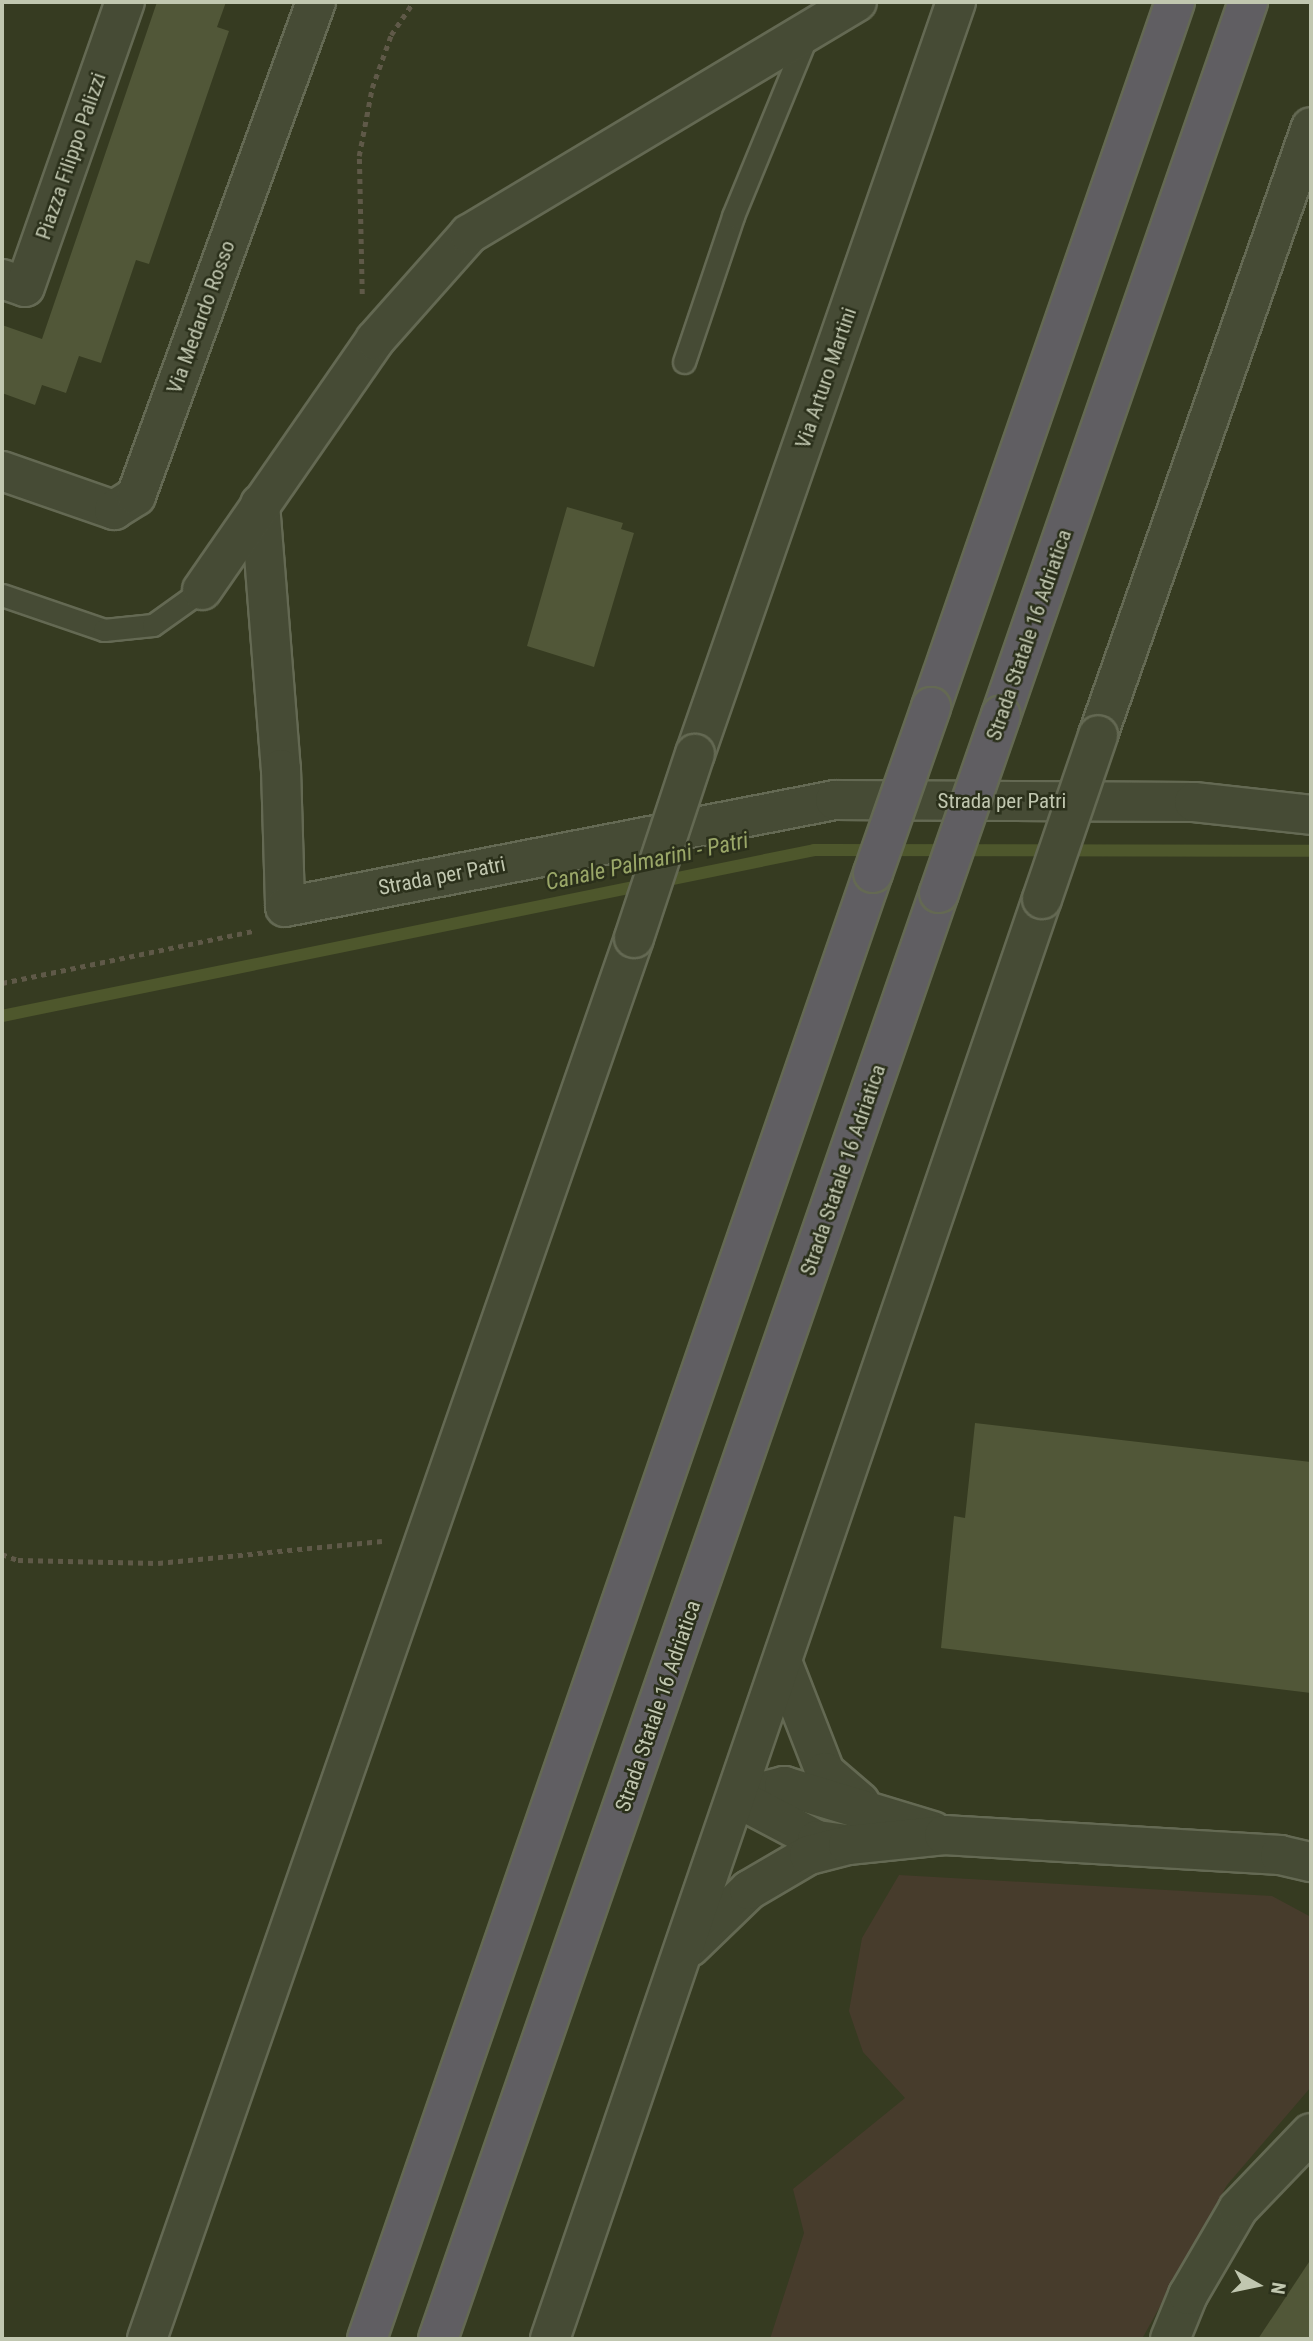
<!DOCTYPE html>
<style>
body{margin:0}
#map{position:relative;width:1313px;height:2341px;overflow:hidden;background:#363b21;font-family:"Roboto Condensed",sans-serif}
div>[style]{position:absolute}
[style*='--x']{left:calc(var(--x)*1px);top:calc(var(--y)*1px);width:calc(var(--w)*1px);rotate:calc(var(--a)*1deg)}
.green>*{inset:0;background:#473c2c}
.stream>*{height:12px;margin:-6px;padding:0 6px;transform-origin:6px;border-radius:6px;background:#4e572c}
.building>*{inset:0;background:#515738}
.path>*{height:4.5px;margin-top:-2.25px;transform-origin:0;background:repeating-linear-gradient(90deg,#5f5948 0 5px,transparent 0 10px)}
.roads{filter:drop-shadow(2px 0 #646953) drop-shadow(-2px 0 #646953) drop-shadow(0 2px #646953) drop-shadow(0 -2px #646953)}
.service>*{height:21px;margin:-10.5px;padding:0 10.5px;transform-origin:10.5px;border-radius:10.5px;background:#464b35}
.minor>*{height:38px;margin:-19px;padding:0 19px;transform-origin:19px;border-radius:19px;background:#464b35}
.tertiary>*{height:38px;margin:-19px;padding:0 19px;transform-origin:19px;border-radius:19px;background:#464b35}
.trunk>*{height:38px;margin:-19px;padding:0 19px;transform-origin:19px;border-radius:19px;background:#605e62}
.bridges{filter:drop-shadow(2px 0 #646953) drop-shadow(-2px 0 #646953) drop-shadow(0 2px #646953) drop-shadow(0 -2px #646953)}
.tertiary-bridge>*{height:38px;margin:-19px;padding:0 19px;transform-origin:19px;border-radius:19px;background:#464b35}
.trunk-bridge>*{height:38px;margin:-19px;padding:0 19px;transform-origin:19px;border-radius:19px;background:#605e62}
span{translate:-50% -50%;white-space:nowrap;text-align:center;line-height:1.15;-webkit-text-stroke:5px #2b301b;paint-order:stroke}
.street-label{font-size:21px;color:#c1c7b0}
.water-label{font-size:23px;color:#9aa768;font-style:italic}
.frame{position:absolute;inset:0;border:4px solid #c1c7b0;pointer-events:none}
.north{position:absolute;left:1222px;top:2250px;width:70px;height:70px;-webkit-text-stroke:5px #2b301b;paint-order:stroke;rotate:99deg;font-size:19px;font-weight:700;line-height:28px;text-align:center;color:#c1c7b0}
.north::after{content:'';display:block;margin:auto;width:24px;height:32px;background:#c1c7b0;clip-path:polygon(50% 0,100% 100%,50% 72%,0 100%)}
</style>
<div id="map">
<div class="green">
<div style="clip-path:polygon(899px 1875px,1272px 1896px,1311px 1917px,1311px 2087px,1227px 2185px,1142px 2339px,770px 2339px,804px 2233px,793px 2189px,905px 2098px,863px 2052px,849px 2011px,862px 1938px)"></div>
</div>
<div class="stream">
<div style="--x:2;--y:1016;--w:829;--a:-11.55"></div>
<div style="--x:814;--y:850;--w:497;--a:0.1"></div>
</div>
<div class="building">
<div style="clip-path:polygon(157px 2px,226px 2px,217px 27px,229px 31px,149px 264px,136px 260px,101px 363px,79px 356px,66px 393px,42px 385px,35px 405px,2px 393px,2px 325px,42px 339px)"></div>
<div style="clip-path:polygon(567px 507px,623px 523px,621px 529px,634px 533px,594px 667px,527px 646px)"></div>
<div style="clip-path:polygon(975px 1423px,1311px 1462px,1311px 1693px,941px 1648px,954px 1516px,965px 1518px)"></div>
<div style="clip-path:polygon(1311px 2259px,1311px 2339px,1258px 2339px)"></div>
</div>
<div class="path">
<div style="--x:362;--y:294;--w:138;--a:-91.2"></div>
<div style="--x:359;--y:156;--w:69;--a:-79.2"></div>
<div style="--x:372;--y:88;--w:56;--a:-70.3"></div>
<div style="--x:391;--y:35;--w:40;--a:-56"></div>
<div style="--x:2;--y:983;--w:257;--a:-11.7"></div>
<div style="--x:2;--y:1554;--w:17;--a:21"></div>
<div style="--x:18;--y:1560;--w:140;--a:1.2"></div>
<div style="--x:158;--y:1563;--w:225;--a:-5.6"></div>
</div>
<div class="roads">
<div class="service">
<div style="--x:684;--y:362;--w:154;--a:-71.4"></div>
<div style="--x:733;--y:216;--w:195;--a:-67.7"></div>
<div style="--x:2;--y:595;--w:108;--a:18.9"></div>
<div style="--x:104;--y:630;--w:49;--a:-5.8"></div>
<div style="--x:153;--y:625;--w:60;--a:-35.5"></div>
</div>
<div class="minor">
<div style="--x:2;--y:279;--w:24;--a:19"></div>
<div style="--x:25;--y:287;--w:302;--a:-70.7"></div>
<div style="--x:2;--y:471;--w:119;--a:19.2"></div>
<div style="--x:114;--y:510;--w:26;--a:-32"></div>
<div style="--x:136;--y:496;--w:526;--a:-69.98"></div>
<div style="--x:260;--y:504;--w:266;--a:85.5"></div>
<div style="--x:281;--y:769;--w:138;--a:88.3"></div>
<div style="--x:285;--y:907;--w:560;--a:-11.01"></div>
<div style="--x:835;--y:800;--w:359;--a:0.3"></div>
<div style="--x:1194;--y:802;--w:118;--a:6.3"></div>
<div style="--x:202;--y:590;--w:304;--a:-55.3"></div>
<div style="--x:375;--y:340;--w:142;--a:-48.4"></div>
<div style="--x:469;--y:234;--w:452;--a:-30.9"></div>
</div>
<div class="tertiary">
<div style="--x:1098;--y:735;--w:644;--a:-70.69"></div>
<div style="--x:695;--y:754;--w:796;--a:-70.86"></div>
<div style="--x:783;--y:1664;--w:116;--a:68.7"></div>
<div style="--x:825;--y:1772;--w:46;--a:40.6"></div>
<div style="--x:737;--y:1798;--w:49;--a:-14.3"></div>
<div style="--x:784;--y:1786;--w:156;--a:16.8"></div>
<div style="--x:737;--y:1798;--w:90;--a:27.7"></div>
<div style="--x:817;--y:1840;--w:30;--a:8"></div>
<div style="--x:690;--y:1947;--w:82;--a:-44"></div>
<div style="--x:749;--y:1890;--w:69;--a:-30.3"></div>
<div style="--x:809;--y:1855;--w:40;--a:-14.4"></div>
<div style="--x:848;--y:1845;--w:97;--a:-5.9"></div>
<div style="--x:944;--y:1835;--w:337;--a:3.4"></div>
<div style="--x:1280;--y:1855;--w:32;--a:13"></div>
<div style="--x:147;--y:2339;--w:1483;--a:-70.83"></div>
<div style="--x:550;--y:2339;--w:1522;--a:-71.14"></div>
<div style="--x:1170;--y:2339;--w:48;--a:-67.8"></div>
<div style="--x:1188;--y:2295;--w:99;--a:-59.8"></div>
<div style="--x:1238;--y:2209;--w:105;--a:-46.2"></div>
</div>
<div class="trunk">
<div style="--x:931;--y:707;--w:746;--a:-70.91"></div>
<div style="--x:1001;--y:715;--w:755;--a:-70.89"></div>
<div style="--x:367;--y:2339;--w:1551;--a:-70.96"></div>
<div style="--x:438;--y:2339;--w:1530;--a:-70.89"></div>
</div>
</div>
<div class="bridges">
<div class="tertiary-bridge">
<div style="--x:1042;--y:899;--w:173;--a:-71.1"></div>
<div style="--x:634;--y:938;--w:194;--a:-71.7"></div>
</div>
<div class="trunk-bridge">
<div style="--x:873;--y:873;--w:176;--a:-70.7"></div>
<div style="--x:939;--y:893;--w:188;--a:-70.8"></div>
</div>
</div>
<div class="street-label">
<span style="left:71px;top:156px;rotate:-71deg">Piazza Filippo Palizzi</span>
<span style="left:201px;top:317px;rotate:-70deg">Via Medardo Rosso</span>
<span style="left:826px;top:378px;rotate:-71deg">Via Arturo Martini</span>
<span style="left:1029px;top:635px;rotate:-71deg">Strada Statale 16 Adriatica</span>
<span style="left:1002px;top:801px">Strada per Patri</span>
<span style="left:442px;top:876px;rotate:-11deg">Strada per Patri</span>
<span style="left:843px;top:1170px;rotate:-71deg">Strada Statale 16 Adriatica</span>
<span style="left:658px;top:1706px;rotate:-71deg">Strada Statale 16 Adriatica</span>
</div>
<div class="water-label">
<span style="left:647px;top:862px;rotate:-12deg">Canale Palmarini - Patri</span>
</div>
<div class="frame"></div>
<div class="north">N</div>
</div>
